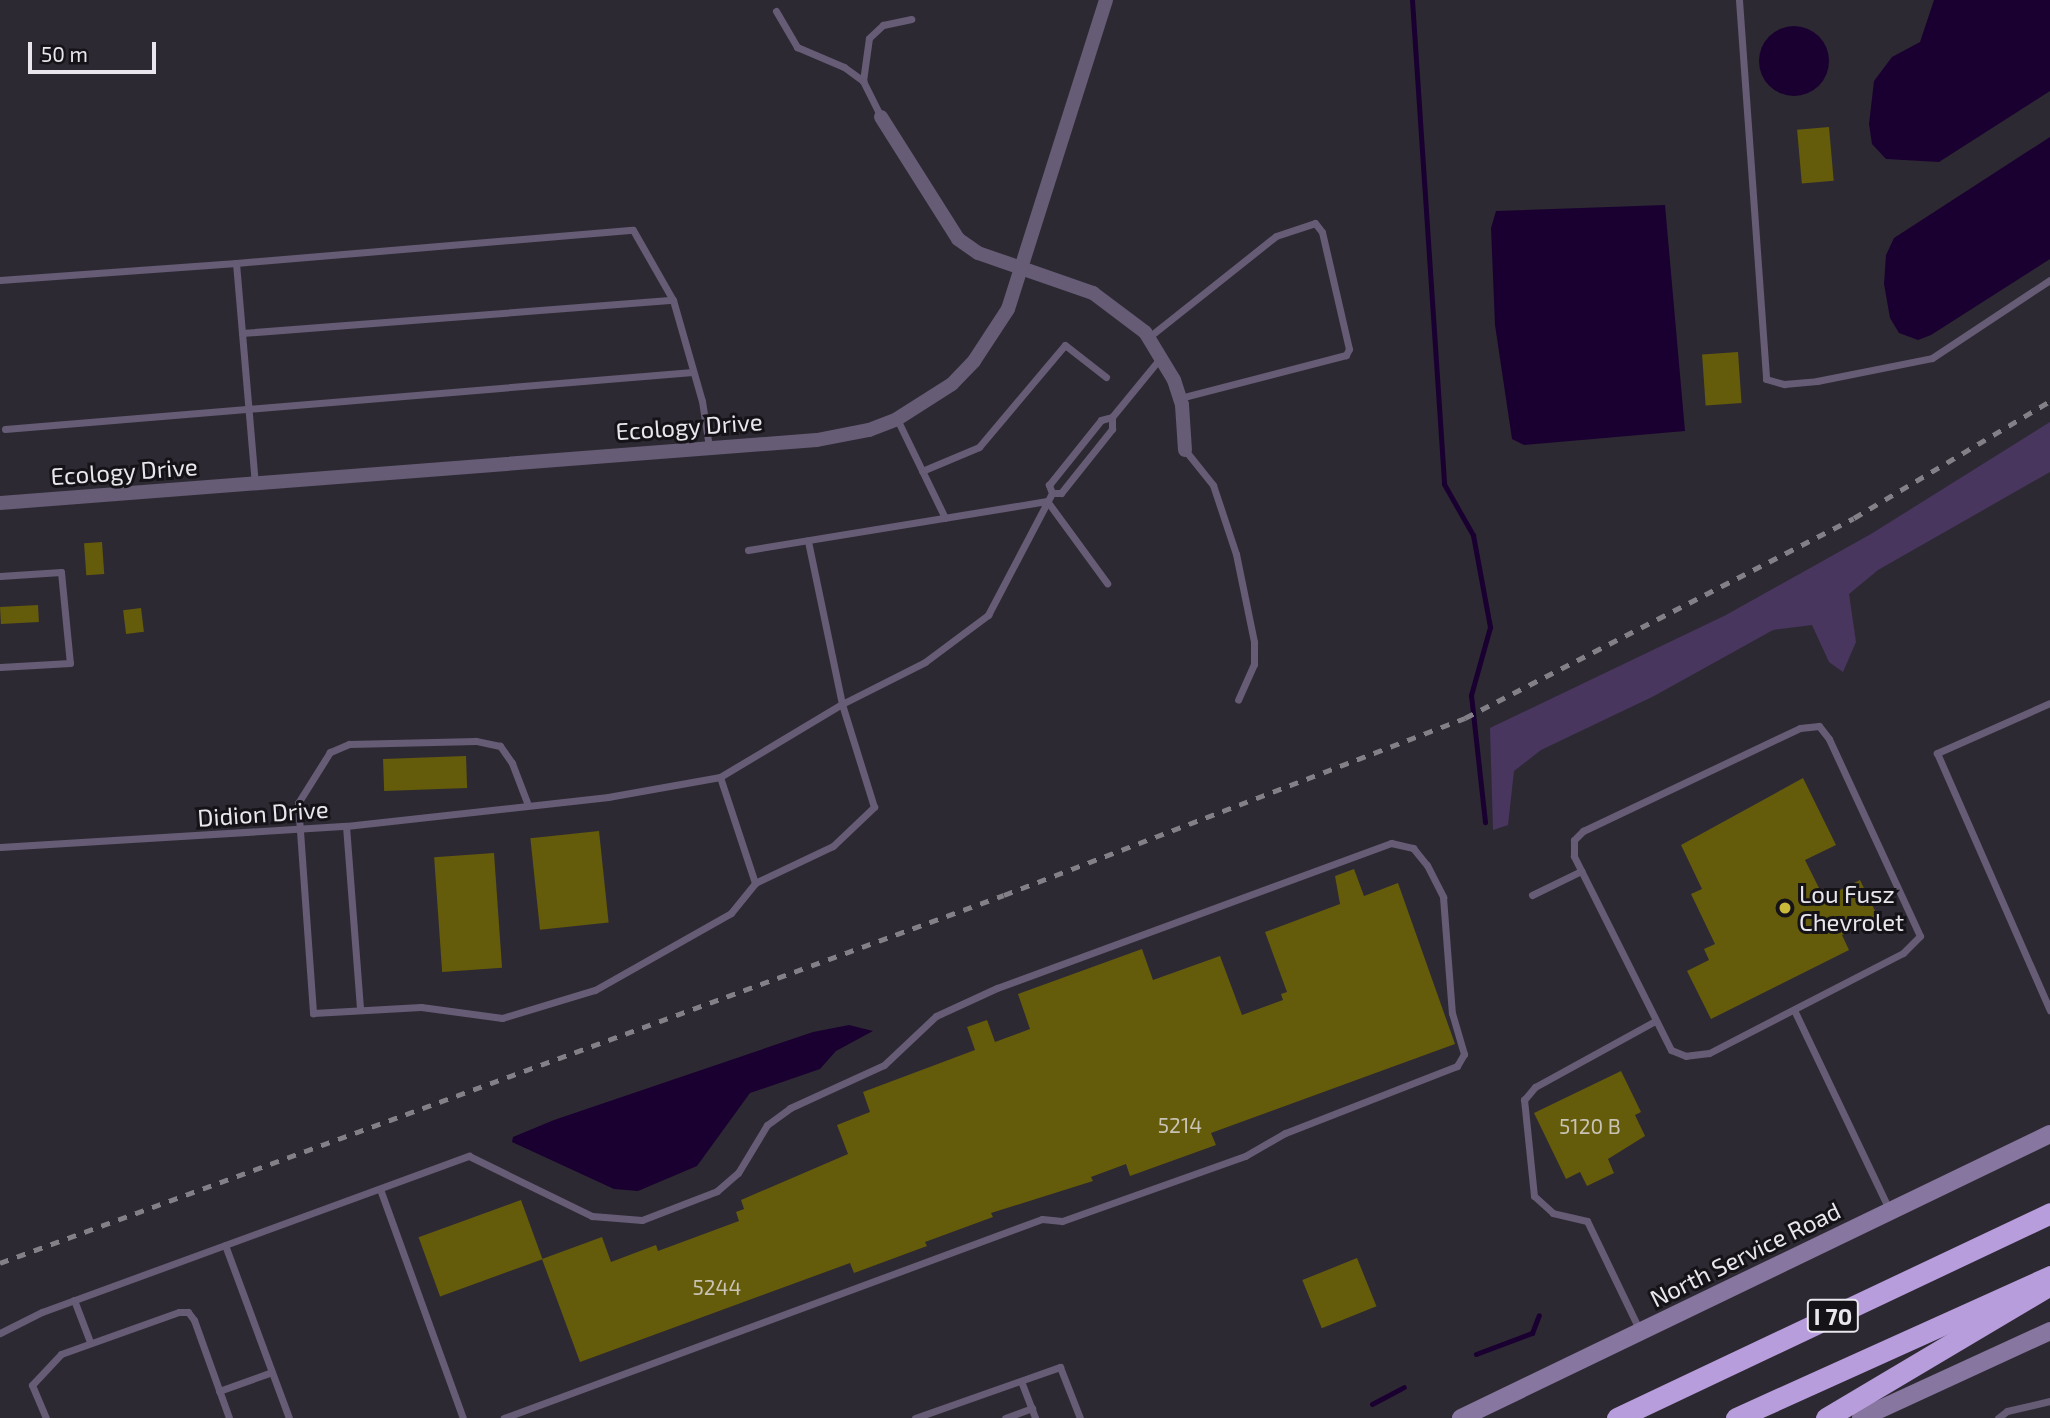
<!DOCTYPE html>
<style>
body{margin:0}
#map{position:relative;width:2050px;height:1418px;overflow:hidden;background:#2d2933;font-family:"Exo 2",sans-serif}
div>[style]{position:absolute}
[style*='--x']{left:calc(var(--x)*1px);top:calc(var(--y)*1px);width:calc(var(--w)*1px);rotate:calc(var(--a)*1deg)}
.green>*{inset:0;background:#48365f}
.water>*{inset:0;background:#1a0030}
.round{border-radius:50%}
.stream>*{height:5px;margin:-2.5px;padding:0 2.5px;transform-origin:2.5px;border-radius:2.5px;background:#1a0030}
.building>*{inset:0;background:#645b0b;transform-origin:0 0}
.lane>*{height:7px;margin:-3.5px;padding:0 3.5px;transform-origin:3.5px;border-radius:3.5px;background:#665c75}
.street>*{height:14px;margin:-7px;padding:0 7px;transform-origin:7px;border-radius:7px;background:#665c75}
.secondary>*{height:18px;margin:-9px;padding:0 9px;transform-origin:9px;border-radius:9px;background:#87769f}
.highway>*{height:21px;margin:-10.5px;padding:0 10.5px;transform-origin:10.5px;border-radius:10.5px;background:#b89ddc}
.rail>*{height:5px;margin-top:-2.5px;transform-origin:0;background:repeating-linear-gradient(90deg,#838088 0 9px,transparent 0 18px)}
.dots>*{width:19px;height:19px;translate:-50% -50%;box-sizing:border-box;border:4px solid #151317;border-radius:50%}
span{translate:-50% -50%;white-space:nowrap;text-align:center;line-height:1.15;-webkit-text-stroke:6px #151317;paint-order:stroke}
.number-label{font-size:21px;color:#c8c3b4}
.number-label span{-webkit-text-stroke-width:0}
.shield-label span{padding:2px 5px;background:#151317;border:2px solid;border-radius:5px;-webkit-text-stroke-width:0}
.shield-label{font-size:23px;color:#e9e6ed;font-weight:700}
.street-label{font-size:24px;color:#e9e6ed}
.poi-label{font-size:24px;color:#e9e6ed}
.left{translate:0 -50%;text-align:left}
.scale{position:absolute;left:28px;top:42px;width:128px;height:32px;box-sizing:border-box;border:4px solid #e9e6ed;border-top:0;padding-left:9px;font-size:21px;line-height:24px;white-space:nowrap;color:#e9e6ed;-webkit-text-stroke:5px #151317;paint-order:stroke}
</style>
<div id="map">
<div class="green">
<div style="clip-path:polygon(2050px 422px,2050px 472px,1878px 570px,1849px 594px,1856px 642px,1843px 672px,1829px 662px,1812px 625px,1773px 630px,1654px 696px,1541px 750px,1514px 771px,1508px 825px,1493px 830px,1490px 728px,1726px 615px,1871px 534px)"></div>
</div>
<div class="water">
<div style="clip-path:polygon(1934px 0,2050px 0,2050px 91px,1939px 162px,1886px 159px,1872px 144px,1869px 124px,1874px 81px,1892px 57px,1920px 42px)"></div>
<div class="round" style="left:1759px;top:26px;width:70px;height:70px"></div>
<div style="clip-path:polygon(2050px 137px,2050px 259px,1931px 335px,1918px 340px,1899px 333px,1890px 318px,1884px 284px,1886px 255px,1894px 238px)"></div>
<div style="clip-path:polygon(1665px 205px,1685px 431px,1524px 445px,1512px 439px,1495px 325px,1491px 228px,1496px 211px)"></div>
<div style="clip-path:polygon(849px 1025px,873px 1031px,836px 1051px,820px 1069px,750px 1093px,697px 1166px,638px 1191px,614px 1189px,512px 1142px,513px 1137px,554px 1120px,813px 1032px)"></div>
</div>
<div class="stream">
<div style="--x:1412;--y:0;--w:485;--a:86.2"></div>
<div style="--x:1444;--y:484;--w:59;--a:60.4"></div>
<div style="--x:1473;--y:535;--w:94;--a:79.5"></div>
<div style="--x:1490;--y:627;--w:71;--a:105.6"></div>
<div style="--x:1471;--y:695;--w:128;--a:83.7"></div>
<div style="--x:1476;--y:1354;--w:60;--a:-20.6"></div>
<div style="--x:1532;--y:1333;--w:19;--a:-69"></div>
<div style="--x:1372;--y:1404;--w:36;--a:-28"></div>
</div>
<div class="building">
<div style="left:1829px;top:127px;width:54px;height:32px;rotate:85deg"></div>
<div style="left:1738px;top:352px;width:51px;height:36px;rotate:86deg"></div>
<div style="left:102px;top:542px;width:32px;height:18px;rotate:86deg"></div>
<div style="left:38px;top:605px;width:17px;height:38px;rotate:87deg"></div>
<div style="left:141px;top:608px;width:24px;height:18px;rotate:83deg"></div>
<div style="left:466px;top:756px;width:32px;height:83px;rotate:88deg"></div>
<div style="clip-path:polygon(1803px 778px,1836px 845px,1805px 860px,1824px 898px,1860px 880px,1878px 917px,1842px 935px,1849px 950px,1711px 1019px,1687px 971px,1709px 960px,1704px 949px,1715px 944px,1691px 894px,1702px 889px,1681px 845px)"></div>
<div style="left:599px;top:831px;width:92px;height:69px;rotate:84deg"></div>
<div style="left:494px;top:853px;width:115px;height:60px;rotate:86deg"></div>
<div style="clip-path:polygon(1354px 869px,1364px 896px,1398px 883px,1455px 1044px,1211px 1133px,1216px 1145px,1130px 1176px,1126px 1164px,1091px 1177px,1093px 1181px,991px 1213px,993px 1217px,925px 1242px,927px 1246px,854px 1273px,850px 1263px,580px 1362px,542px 1259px,602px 1237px,611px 1262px,656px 1245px,658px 1251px,739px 1221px,736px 1212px,744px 1209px,741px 1200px,848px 1154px,837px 1125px,870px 1112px,863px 1092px,975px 1050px,967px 1027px,987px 1020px,995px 1042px,1030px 1029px,1018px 994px,1142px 949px,1153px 980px,1220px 956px,1242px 1015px,1283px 1000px,1281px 994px,1287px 992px,1265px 932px,1340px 904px,1335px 876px)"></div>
<div style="clip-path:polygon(1621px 1071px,1641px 1112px,1635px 1115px,1645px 1136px,1608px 1159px,1614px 1173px,1587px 1186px,1580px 1172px,1566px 1179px,1534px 1113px)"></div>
<div style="left:521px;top:1200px;width:63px;height:109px;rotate:70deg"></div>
<div style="left:1357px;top:1258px;width:52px;height:59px;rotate:68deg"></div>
</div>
<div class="lane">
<div style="--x:1739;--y:0;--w:380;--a:85.9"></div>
<div style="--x:1766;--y:379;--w:19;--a:16"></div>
<div style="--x:1784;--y:384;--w:33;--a:-5"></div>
<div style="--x:1817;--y:381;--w:117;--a:-11.3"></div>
<div style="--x:1932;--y:358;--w:141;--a:-33.5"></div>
<div style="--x:776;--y:11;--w:42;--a:59.7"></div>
<div style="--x:797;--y:47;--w:51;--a:23.1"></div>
<div style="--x:844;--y:67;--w:24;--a:36"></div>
<div style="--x:863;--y:81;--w:40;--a:63.4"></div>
<div style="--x:863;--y:81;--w:43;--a:-82.1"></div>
<div style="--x:869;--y:38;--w:19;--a:-43"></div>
<div style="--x:883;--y:25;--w:29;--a:-12"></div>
<div style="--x:236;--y:263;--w:398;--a:-4.8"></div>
<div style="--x:633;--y:230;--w:81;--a:60.3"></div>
<div style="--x:673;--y:300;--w:105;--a:74"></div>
<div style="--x:702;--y:401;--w:47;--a:81.3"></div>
<div style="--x:0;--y:280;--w:237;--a:-4.1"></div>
<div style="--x:236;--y:263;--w:221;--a:85.1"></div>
<div style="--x:242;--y:333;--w:432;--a:-4.4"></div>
<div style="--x:1149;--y:337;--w:162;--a:-38.5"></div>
<div style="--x:1276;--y:236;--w:41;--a:-18.4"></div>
<div style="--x:1315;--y:223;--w:11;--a:52"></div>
<div style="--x:1322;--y:232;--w:120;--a:77"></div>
<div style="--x:1349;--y:349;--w:7;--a:117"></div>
<div style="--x:1346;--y:355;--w:171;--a:165.5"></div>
<div style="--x:897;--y:419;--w:110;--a:64.1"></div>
<div style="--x:5;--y:429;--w:690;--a:-4.74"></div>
<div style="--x:1185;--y:450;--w:45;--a:51.3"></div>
<div style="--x:1213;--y:485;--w:73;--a:71.6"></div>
<div style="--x:1236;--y:554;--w:90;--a:78.4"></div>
<div style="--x:1254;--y:642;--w:22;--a:90"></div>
<div style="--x:1254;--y:664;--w:39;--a:114"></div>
<div style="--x:922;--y:471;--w:62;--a:-22.8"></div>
<div style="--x:979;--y:447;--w:133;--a:-49.9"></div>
<div style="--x:1065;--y:345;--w:52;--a:38"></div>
<div style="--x:1052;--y:493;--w:9;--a:0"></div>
<div style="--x:1061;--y:493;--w:82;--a:-51.4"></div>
<div style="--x:1112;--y:429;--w:12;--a:-90"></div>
<div style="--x:1047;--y:501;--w:102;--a:53.8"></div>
<div style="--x:748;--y:550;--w:303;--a:-9.3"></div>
<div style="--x:0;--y:576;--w:61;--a:-3.8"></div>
<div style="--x:61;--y:572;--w:91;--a:84.4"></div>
<div style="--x:70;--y:663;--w:70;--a:176.7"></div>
<div style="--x:2050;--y:703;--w:124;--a:156.1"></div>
<div style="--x:1937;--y:753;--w:281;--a:66.3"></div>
<div style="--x:1819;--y:726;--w:16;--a:52"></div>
<div style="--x:1829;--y:739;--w:217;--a:65.2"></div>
<div style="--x:1920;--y:936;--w:24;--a:135"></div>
<div style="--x:1903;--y:953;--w:218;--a:152.7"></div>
<div style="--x:1709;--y:1053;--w:23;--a:173"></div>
<div style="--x:1686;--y:1056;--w:16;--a:-158"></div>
<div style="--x:1671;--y:1050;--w:217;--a:-116.6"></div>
<div style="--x:1574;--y:856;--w:16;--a:-90"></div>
<div style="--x:1574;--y:840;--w:13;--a:-45"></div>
<div style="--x:1583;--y:831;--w:240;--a:-25.4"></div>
<div style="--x:1800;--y:728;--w:19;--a:-6"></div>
<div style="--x:720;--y:777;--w:112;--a:71.7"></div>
<div style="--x:528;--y:805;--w:45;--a:-110.9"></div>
<div style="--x:512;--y:763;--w:21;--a:-125"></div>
<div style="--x:500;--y:746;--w:25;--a:-168"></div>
<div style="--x:476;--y:741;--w:127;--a:178.6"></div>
<div style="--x:349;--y:744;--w:21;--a:157"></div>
<div style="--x:330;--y:752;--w:60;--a:122.1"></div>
<div style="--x:298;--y:803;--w:211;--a:85.9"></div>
<div style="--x:313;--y:1013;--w:108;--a:-3.2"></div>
<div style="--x:421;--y:1007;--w:82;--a:7.7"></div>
<div style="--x:502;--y:1018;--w:97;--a:-16.8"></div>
<div style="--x:595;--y:990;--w:156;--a:-29.5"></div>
<div style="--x:731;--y:913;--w:38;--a:-51"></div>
<div style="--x:755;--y:883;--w:86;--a:-25.4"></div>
<div style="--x:833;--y:846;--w:57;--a:-43.6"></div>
<div style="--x:874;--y:807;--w:108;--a:-107.3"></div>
<div style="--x:842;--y:704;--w:167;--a:-101.8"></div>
<div style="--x:346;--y:826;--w:184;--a:85.6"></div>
<div style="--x:0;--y:847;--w:347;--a:-3.5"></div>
<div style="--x:346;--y:826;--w:264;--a:-6.3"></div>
<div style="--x:608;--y:797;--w:114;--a:-10.1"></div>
<div style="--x:720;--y:777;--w:142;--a:-30.9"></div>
<div style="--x:842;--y:704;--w:93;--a:-26.8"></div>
<div style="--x:925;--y:662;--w:79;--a:-36.7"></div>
<div style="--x:988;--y:615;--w:138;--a:-62.3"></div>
<div style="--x:1052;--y:493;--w:9;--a:-111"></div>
<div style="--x:1049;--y:485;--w:83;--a:-51.3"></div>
<div style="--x:1101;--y:420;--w:11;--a:-15"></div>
<div style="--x:1112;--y:417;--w:79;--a:-50.7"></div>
<div style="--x:1532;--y:895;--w:55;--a:-26.1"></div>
<div style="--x:1795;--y:1012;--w:221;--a:64.5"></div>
<div style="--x:380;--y:1189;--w:244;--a:70.1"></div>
<div style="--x:225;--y:1245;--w:184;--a:69.7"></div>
<div style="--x:74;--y:1300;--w:45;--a:69.1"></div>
<div style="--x:1640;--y:1331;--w:122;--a:-115.7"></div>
<div style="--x:1587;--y:1221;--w:35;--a:-167"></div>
<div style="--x:1553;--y:1213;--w:25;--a:-138"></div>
<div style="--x:1534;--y:1196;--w:97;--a:-95.9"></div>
<div style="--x:1524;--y:1100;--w:17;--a:-50"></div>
<div style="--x:1535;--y:1087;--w:135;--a:-28.8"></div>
<div style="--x:0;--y:1333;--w:47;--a:-26.6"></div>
<div style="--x:42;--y:1312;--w:455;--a:-20.1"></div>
<div style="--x:469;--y:1156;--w:137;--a:26"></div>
<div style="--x:592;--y:1216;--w:50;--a:4.6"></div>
<div style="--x:642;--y:1220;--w:80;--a:-21.1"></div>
<div style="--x:717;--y:1191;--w:28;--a:-41"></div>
<div style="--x:738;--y:1173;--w:56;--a:-58.9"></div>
<div style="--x:767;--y:1125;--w:29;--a:-36"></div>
<div style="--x:790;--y:1108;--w:103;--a:-24.6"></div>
<div style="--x:884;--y:1065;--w:71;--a:-43.3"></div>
<div style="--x:936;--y:1016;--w:67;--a:-24.7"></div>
<div style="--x:997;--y:988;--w:420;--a:-20.2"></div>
<div style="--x:1391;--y:843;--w:23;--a:13"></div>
<div style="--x:1413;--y:848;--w:22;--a:51"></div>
<div style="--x:1427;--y:865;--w:36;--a:63"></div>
<div style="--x:1443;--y:897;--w:116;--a:85.6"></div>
<div style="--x:1452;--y:1013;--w:43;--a:73.7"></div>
<div style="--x:1464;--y:1054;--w:14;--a:120"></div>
<div style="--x:1457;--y:1066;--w:185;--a:158.7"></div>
<div style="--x:1285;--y:1133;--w:46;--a:150.1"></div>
<div style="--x:1245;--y:1156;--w:194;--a:160.4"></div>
<div style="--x:1062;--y:1221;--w:20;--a:-174"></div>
<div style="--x:1042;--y:1219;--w:574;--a:159.7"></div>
<div style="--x:1021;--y:1381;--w:40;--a:69"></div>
<div style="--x:219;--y:1391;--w:56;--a:-19.7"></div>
<div style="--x:46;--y:1418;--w:36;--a:-113"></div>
<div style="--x:32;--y:1385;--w:42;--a:-46.9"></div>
<div style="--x:61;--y:1354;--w:125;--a:-19.6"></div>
<div style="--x:179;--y:1312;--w:9;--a:0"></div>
<div style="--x:188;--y:1312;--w:10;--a:53"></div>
<div style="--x:194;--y:1320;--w:104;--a:70.3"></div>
<div style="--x:915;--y:1418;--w:154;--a:-19.4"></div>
<div style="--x:1060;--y:1367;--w:55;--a:68.6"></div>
<div style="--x:1005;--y:1418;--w:29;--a:-20"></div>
<div style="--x:1998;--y:1418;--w:11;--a:-38"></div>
<div style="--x:2007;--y:1411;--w:44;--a:-13.1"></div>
</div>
<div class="street">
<div style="--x:881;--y:117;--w:144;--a:57.7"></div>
<div style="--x:958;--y:239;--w:24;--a:35"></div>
<div style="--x:978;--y:253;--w:122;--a:19.2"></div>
<div style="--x:1093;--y:293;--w:65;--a:36.9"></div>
<div style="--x:1145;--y:332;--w:56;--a:58.9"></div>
<div style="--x:1174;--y:380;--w:26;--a:72"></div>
<div style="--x:1182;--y:405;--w:45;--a:86.2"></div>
<div style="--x:0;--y:503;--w:819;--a:-4.41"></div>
<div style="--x:817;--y:440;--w:53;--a:-10.9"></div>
<div style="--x:869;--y:430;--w:30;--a:-21"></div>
<div style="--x:897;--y:419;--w:65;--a:-32.5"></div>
<div style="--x:952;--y:384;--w:32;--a:-46"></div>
<div style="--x:974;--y:361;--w:62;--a:-56.8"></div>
<div style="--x:1008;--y:309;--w:324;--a:-72.4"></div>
</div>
<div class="secondary">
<div style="--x:1461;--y:1418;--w:654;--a:-25.74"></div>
<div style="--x:1861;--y:1418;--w:208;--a:-24.7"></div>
</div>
<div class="highway">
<div style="--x:1617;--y:1418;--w:479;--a:-25.3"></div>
<div style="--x:1736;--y:1418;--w:345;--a:-24.3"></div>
<div style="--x:1826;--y:1418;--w:257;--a:-30.7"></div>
</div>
<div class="rail">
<div style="--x:0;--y:1263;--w:1069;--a:-20.13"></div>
<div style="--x:1004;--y:895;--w:494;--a:-21"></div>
<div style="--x:1465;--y:718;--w:437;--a:-27.2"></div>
<div style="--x:1854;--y:518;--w:228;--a:-30.8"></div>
</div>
<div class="dots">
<div style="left:1785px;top:908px;background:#c9ba3a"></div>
</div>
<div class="number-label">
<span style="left:1180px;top:1125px">5214</span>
<span style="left:1590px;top:1126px">5120 B</span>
<span style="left:717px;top:1287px">5244</span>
</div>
<div class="shield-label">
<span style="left:1833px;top:1316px">I 70</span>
</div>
<div class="street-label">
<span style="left:689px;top:426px;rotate:-4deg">Ecology Drive</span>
<span style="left:124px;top:471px;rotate:-4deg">Ecology Drive</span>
<span style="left:263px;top:813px;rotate:-4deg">Didion Drive</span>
<span style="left:1745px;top:1254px;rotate:-26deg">North Service Road</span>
</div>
<div class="poi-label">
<span class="left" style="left:1799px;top:908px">Lou Fusz<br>Chevrolet</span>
</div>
<div class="scale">50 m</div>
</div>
